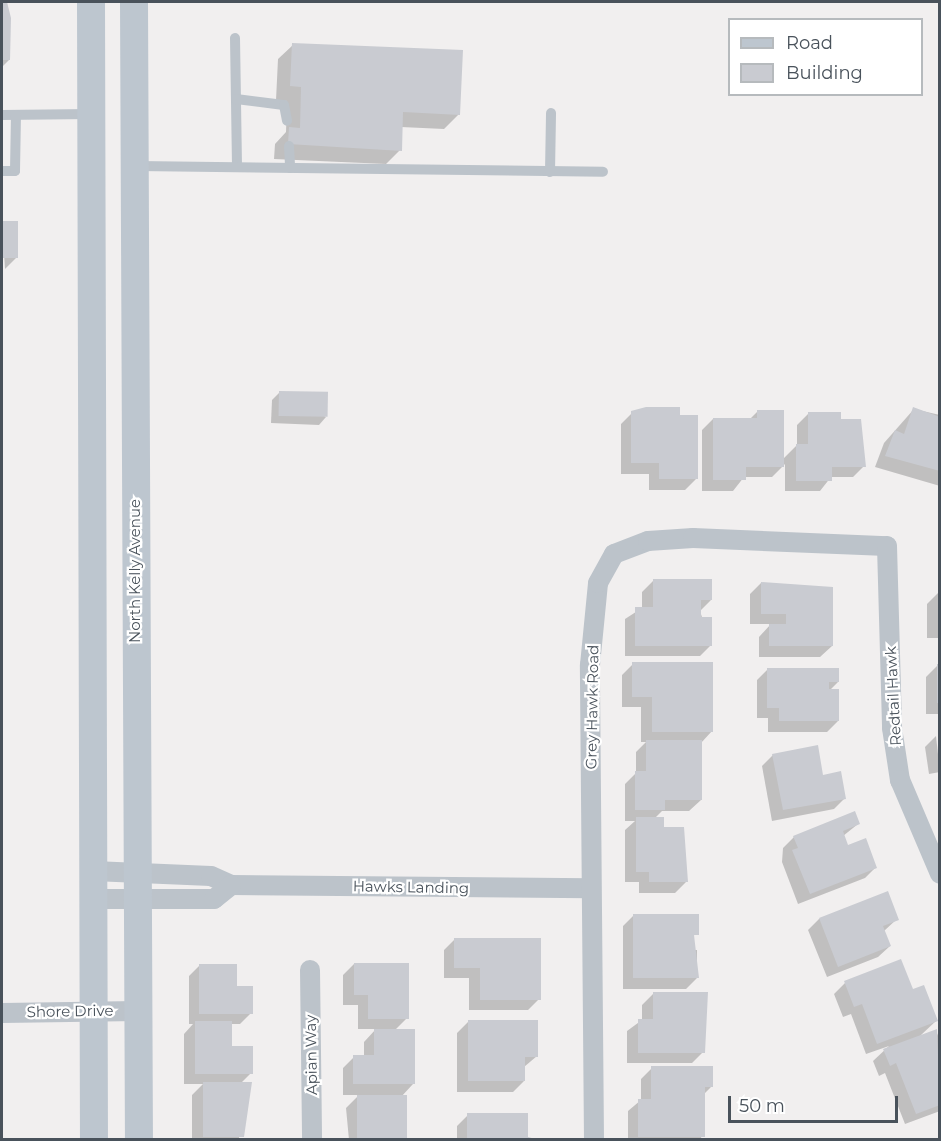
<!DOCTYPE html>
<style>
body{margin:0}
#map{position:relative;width:941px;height:1141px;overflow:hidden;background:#f1efef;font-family:Montserrat,sans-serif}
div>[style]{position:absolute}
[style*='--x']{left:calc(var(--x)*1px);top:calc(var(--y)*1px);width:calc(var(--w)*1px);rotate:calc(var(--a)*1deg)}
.shadow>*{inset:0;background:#0003}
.building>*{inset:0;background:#c9cbd1;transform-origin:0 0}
.lane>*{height:10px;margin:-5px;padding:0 5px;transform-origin:5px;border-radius:5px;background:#bcc3ca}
.street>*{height:20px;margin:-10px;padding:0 10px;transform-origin:10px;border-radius:10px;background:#bcc3ca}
.secondary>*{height:28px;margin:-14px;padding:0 14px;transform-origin:14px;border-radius:14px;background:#bdc6cf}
span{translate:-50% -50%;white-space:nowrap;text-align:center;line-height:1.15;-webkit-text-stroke:4.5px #fff;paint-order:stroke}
.street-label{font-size:15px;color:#49525b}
.frame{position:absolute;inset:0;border:3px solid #49525b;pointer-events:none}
.legend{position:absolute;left:728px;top:18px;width:195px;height:78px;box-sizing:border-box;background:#fff;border:2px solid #b6babd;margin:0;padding:8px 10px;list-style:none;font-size:18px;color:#49525b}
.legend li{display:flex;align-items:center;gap:12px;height:30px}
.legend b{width:30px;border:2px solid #b6babd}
.scale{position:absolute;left:728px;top:1096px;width:170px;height:27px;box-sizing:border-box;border:3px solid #49525b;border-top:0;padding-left:8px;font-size:18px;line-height:21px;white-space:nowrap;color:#49525b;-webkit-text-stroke:4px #fff;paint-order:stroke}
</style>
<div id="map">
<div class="shadow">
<div style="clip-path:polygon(2px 2px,7px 2px,9px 60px,2px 67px)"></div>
<div style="clip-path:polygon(293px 45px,459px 114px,444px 129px,401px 127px,400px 150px,386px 164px,274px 159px,275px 144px,286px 132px,287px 101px,276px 100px,278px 59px)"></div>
<div style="clip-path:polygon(2px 222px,16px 223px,16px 258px,5px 269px)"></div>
<div style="clip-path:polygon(279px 393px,326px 417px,319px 425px,271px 423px,272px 400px)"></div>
<div style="clip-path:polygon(914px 409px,940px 415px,940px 486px,875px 467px,884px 443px)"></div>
<div style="clip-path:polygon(758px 411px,783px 459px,797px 445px,797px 425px,808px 414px,840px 421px,864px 466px,853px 477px,831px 477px,820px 491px,785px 491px,785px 464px,772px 477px,744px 477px,733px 491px,702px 491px,702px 430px,713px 419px,750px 419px)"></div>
<div style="clip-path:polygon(632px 413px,679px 416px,696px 479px,685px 490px,649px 490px,649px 474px,621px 474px,621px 424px)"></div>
<div style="clip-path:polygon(653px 581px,711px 600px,700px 611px,711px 645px,700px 656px,625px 656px,625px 619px,642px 608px,642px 592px)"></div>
<div style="clip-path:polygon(761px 583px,832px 646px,820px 657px,759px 657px,759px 637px,771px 624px,750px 624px,750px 594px)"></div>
<div style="clip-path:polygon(938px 593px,940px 638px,927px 638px,927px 604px)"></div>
<div style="clip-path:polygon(633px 664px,712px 731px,701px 743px,701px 800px,689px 811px,662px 811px,654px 819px,686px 882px,675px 893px,639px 893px,639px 882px,625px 882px,625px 830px,635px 821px,625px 821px,625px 784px,636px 773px,636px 752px,646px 742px,641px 742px,641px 707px,622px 707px,622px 675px)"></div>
<div style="clip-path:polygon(937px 666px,940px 714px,926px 714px,926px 677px)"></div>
<div style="clip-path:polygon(768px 669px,838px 682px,829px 691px,838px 721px,827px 732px,768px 732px,768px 718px,757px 718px,757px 680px)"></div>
<div style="clip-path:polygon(936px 736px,940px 772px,929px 774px,925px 747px)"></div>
<div style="clip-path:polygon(773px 755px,822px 777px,845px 798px,834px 809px,772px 821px,762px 766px)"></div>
<div style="clip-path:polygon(858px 824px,843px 836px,847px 847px,876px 867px,865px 878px,798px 904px,782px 862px,783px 848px,794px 837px)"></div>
<div style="clip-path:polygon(634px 915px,697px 915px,692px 950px,697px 950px,697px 978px,686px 989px,623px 989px,623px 926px)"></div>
<div style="clip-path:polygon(819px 919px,897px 919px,884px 931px,890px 946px,878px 957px,827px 977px,808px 930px)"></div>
<div style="clip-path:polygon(455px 939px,539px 999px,528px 1010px,469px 1010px,469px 978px,444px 978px,444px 950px)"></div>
<div style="clip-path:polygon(354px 964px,407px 1018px,395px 1030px,413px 1084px,401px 1097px,405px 1140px,349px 1140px,346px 1108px,359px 1095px,343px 1095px,343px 1068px,354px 1057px,364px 1057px,364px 1042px,376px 1029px,358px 1029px,358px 1005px,343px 1005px,343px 975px)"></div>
<div style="clip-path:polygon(200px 965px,236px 987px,251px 1013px,240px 1024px,231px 1024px,231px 1048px,251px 1073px,240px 1084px,239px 1140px,192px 1140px,192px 1095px,203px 1084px,184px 1084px,184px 1034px,193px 1024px,189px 1024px,189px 976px)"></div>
<div style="clip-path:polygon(845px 983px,913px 991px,937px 1020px,920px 1036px,936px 1031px,940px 1040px,940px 1111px,905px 1124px,885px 1073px,879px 1076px,873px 1061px,889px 1046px,866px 1054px,851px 1014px,843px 1017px,834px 994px)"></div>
<div style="clip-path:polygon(653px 994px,703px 1052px,692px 1063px,627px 1063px,627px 1031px,642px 1020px,642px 1005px)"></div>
<div style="clip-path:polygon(468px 1022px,537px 1056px,524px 1067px,524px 1081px,513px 1092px,457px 1092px,457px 1033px)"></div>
<div style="clip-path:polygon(652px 1068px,711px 1087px,704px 1094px,701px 1140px,628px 1140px,628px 1111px,641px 1100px,641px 1079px)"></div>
<div style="clip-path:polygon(468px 1115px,527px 1139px,537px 1140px,457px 1140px,457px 1126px)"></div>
</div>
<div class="building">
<div style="clip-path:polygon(2px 2px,7px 2px,11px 18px,10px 60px,2px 60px)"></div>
<div style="clip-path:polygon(292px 43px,463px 50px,460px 115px,403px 112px,402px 151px,288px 144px,289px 127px,300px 128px,301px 87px,290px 86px)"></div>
<div style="left:2px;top:221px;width:16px;height:37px"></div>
<div style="left:279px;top:391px;width:49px;height:25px;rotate:1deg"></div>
<div style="clip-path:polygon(646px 407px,680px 407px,680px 415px,698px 415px,698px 479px,659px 479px,659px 463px,631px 463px,631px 411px)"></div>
<div style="clip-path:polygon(913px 407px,940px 417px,940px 471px,885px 456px,895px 430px,904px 434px)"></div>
<div style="clip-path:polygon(757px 410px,784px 410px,784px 467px,746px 467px,746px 480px,713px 480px,713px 418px,757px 418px)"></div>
<div style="clip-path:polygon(808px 412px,841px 412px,841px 419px,861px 419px,866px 467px,832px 467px,832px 481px,796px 481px,796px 444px,808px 444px)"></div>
<div style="clip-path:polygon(653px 579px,712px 579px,712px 600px,701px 600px,701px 617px,712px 617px,712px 646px,635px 646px,635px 607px,653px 607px)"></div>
<div style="clip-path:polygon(761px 582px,833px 587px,833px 646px,769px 646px,769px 624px,786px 624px,786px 614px,761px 614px)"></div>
<div style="clip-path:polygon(632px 662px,713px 662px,713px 732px,652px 732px,652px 697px,632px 697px)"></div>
<div style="left:937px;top:664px;width:3px;height:39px"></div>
<div style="clip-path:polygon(767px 668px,839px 668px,839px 682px,829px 682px,829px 689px,839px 689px,839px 721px,779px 721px,779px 708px,767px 708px)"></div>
<div style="clip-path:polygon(646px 740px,702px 740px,702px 800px,665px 800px,665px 810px,635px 810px,635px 771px,646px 771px)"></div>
<div style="clip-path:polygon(818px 745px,823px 775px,841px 771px,846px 799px,783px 810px,772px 754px)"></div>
<div style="clip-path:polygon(855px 811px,860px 824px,843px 831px,848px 845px,866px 838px,877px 868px,810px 894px,792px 850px,798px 848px,793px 836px)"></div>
<div style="clip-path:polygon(636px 817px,664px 817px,664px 827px,684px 827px,688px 882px,649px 882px,649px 872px,636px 872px)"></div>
<div style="clip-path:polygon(888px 891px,899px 920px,883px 926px,891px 946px,838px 967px,819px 918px)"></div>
<div style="clip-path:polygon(633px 914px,699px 914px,699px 935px,694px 935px,699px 978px,633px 978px)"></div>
<div style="clip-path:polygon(454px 938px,541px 938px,541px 1000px,480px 1000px,480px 968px,454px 968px)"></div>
<div style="clip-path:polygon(901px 959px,913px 989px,924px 985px,938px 1021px,877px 1044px,862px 1004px,854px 1007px,844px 981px)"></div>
<div style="clip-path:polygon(354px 963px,409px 963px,409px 1019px,368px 1019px,368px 995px,354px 995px)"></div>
<div style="clip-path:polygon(199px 964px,237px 964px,237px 986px,253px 986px,253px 1014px,199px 1014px)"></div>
<div style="clip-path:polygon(653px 992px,708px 992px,705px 1053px,638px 1053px,638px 1019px,653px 1019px)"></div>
<div style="clip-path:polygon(468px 1020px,538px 1020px,538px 1057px,525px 1057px,525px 1081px,468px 1081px)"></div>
<div style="clip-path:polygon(195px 1021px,232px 1021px,232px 1046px,253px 1046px,253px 1074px,195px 1074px)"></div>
<div style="clip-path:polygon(374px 1029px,415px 1029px,415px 1084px,353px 1084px,353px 1055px,374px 1055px)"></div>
<div style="clip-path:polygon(937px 1029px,940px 1105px,916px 1114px,896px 1063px,890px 1066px,883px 1049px)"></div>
<div style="clip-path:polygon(651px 1066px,713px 1066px,713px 1087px,705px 1087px,705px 1137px,638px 1137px,638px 1099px,651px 1099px)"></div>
<div style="clip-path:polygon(203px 1082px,252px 1082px,244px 1137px,203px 1137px)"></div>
<div style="left:357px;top:1095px;width:50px;height:45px"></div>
<div style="clip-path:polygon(467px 1113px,528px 1113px,528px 1137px,539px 1140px,467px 1140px)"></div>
</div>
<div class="lane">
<div style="--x:235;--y:38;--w:129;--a:89.1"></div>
<div style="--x:236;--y:99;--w:48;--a:7.1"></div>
<div style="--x:284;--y:105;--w:16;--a:79"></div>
<div style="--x:2;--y:115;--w:88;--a:-0.7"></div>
<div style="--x:289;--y:146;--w:22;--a:87"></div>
<div style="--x:137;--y:166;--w:466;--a:0.7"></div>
<div style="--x:2;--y:171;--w:13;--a:0"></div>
<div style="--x:15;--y:171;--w:56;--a:-89"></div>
<div style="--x:550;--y:172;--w:59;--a:-89"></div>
</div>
<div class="street">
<div style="--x:93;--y:871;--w:118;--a:2.4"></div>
<div style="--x:211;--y:876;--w:22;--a:24"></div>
<div style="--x:231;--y:885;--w:359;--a:0.5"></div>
<div style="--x:93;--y:899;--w:121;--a:0"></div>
<div style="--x:214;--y:899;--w:22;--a:-39"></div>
<div style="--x:310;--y:970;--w:170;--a:89.3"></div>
<div style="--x:2;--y:1013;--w:136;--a:-0.8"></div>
<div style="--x:594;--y:1140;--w:475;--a:-90.5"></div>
<div style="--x:590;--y:665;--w:82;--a:-84.4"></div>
<div style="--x:598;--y:583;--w:33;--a:-61"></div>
<div style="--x:614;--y:554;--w:36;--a:-21"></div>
<div style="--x:648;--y:541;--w:45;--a:-3.8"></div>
<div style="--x:693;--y:538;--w:194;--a:2.4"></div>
<div style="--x:887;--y:546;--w:182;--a:88.4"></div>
<div style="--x:892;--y:728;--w:53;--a:81.3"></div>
<div style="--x:900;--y:780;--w:102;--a:66.9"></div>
</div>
<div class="secondary">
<div style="--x:91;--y:2;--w:1138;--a:89.85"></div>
<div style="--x:134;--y:2;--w:1138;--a:89.75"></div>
</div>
<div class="street-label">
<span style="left:135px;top:571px;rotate:-90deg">North Kelly Avenue</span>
<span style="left:893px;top:696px;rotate:-93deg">Redtail Hawk</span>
<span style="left:592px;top:707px;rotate:-89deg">Grey Hawk Road</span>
<span style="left:411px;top:887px;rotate:1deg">Hawks Landing</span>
<span style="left:70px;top:1011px;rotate:-1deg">Shore Drive</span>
<span style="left:311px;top:1055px;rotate:-91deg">Apian Way</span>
</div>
<div class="frame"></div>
<ul class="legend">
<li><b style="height:8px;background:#bdc6cf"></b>Road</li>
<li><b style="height:16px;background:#c9cbd1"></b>Building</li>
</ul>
<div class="scale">50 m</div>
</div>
